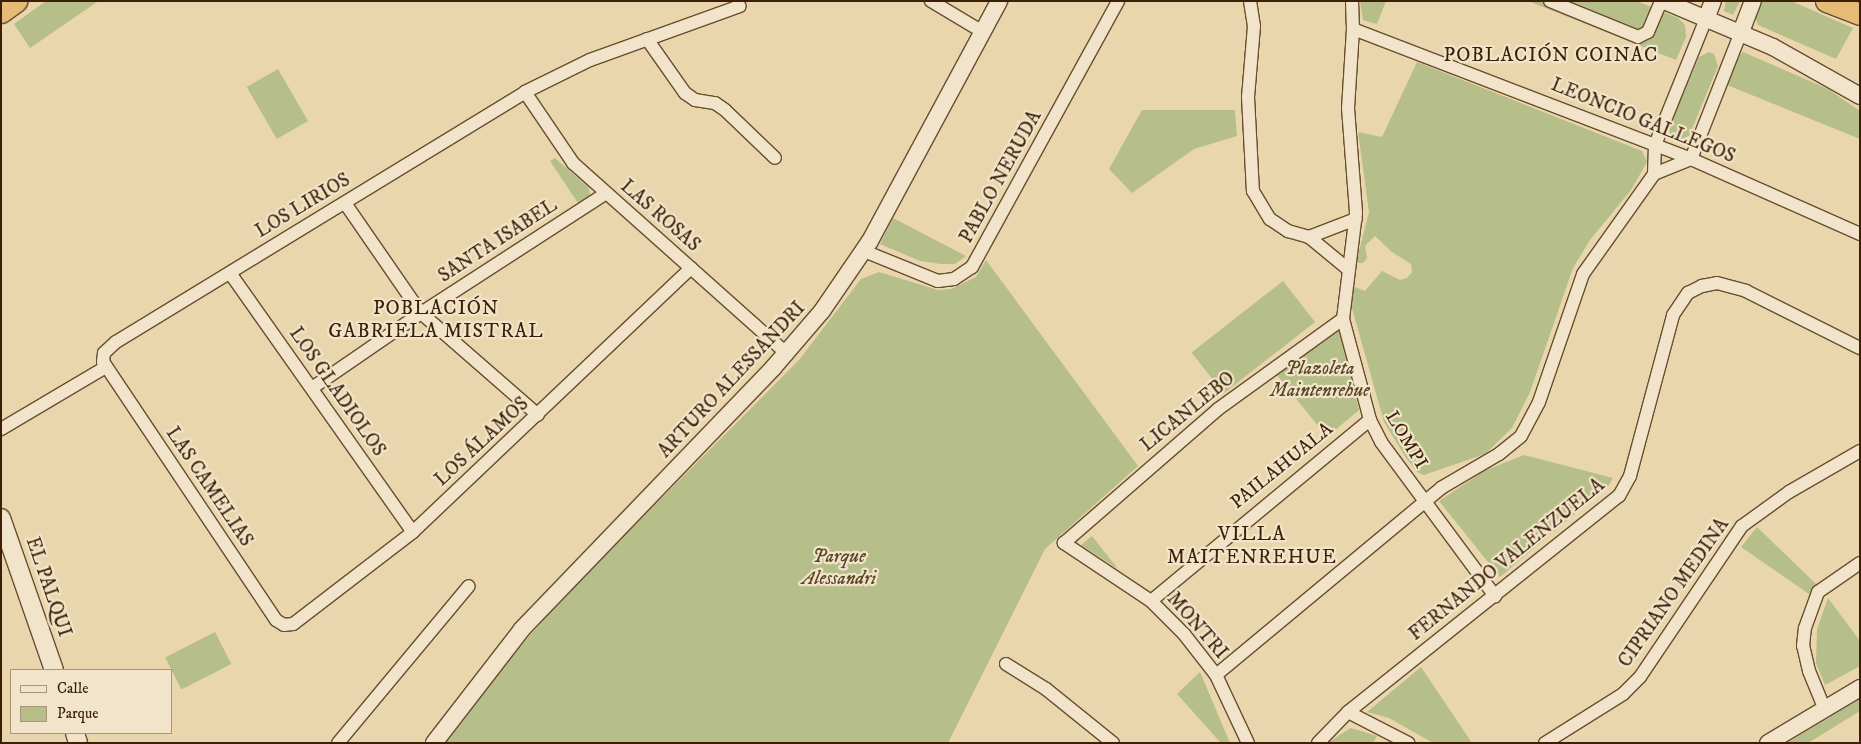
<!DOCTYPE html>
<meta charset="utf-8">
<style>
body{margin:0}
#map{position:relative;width:1861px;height:744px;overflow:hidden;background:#ead6ad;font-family:"IM FELL DW Pica",serif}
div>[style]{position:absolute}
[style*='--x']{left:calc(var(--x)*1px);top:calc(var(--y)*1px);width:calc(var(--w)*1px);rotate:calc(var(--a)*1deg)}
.green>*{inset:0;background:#b6be8a;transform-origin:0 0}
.roads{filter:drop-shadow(1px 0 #684d30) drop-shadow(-1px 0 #684d30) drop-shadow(0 1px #684d30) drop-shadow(0 -1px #684d30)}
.minor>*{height:12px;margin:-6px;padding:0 6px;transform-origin:6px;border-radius:6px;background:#f1e4ca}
.tertiary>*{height:16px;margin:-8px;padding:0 8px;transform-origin:8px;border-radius:8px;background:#f1e4ca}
.secondary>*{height:18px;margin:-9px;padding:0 9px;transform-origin:9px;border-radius:9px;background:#f1e4ca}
.trunk>*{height:21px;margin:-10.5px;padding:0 10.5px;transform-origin:10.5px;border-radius:10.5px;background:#e5bb76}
span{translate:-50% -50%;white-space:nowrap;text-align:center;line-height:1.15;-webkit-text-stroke:4.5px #f1e4ca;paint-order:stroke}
.street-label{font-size:19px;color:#3d1f07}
.park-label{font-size:19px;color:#5b4728;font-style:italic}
.neighbourhood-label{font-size:20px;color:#3d1f07;letter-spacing:1px}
.frame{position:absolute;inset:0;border:2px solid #3d1f07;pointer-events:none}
.legend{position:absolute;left:10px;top:669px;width:162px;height:65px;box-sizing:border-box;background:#f1e4ca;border:1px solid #a9957c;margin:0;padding:6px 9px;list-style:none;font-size:15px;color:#3d1f07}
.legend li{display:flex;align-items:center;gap:10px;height:25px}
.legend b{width:25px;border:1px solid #a9957c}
</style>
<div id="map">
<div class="green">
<div style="clip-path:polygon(46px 1px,97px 1px,97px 2px,30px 48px,14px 24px)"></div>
<div style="clip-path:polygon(1360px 1px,1386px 1px,1377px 24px,1363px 20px)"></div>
<div style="clip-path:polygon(1528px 1px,1637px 1px,1678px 18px,1685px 25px,1686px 37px,1676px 60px)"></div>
<div style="clip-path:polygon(1726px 1px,1740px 1px,1733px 15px,1724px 11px)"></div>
<div style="clip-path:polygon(1761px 1px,1791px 1px,1853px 28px,1836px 59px,1758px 25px,1755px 17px)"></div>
<div style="clip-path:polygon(1709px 52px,1714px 54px,1718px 66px,1689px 136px,1678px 141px,1670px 134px,1669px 128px,1699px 57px)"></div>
<div style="clip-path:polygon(1743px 52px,1828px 89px,1860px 111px,1860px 139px,1727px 85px,1734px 60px)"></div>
<div style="clip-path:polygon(1417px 62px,1642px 151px,1647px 162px,1631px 190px,1590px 240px,1573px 268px,1530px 392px,1512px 428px,1485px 454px,1424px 475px,1417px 472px,1406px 458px,1384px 422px,1350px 301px,1352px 286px,1365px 291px,1382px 271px,1400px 280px,1407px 278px,1412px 272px,1411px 264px,1392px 252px,1375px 236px,1365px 246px,1367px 258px,1363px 263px,1356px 263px,1369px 212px,1358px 132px,1382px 137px)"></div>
<div style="left:278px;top:69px;width:60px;height:36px;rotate:60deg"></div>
<div style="clip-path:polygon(1142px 110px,1235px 110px,1237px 136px,1194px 149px,1132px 193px,1109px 169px)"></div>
<div style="clip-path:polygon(555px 158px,589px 188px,590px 196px,578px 203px,550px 161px)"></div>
<div style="clip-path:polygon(893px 218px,966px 256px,955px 264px,941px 264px,920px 261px,880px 244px)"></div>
<div style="clip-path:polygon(986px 260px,1138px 466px,1045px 549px,948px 743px,444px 743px,486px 686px,565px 595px,799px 360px,861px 279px,879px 272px,938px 290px,951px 289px,976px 277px)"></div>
<div style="left:1283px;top:281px;width:52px;height:116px;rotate:52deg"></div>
<div style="clip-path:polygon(1339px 329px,1359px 410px,1327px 437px,1277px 375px)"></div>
<div style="clip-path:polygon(1524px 455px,1613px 478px,1609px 485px,1500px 577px,1439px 501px,1484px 471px)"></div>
<div style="clip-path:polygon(1757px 527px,1817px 585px,1809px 594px,1741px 547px)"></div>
<div style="clip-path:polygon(1092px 536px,1118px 569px,1081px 545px)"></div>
<div style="clip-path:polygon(1828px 598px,1860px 641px,1860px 666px,1825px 685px,1816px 663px,1817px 629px)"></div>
<div style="left:215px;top:632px;width:36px;height:56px;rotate:63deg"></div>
<div style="clip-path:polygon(1421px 667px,1472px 743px,1433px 743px,1389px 718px,1367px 712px)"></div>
<div style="clip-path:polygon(1200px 672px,1230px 743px,1221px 743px,1177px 694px)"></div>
<div style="clip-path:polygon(1860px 699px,1860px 711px,1808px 743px,1787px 743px)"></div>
<div style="clip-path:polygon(1351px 728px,1377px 736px,1373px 743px,1327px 743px)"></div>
</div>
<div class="roads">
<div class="minor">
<div style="--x:931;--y:1;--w:61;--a:30.8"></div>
<div style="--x:1250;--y:1;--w:25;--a:81"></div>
<div style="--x:1254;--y:26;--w:71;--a:94.8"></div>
<div style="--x:1248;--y:97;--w:94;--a:87"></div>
<div style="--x:1253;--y:191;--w:33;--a:59"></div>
<div style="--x:1270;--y:219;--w:22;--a:34"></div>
<div style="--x:1288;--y:231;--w:22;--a:16"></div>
<div style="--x:1309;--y:237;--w:50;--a:39.4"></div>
<div style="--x:1352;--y:1;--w:28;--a:88"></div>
<div style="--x:1353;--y:29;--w:79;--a:93.6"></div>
<div style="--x:1348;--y:108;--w:105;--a:85.6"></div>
<div style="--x:1356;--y:213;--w:107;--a:97"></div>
<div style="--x:1343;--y:319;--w:105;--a:75"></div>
<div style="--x:1370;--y:420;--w:25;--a:63"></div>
<div style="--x:1381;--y:442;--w:192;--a:53.5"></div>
<div style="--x:1550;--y:1;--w:95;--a:22.2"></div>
<div style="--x:1638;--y:37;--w:11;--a:-27"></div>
<div style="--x:1648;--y:32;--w:34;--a:-67"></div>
<div style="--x:1353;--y:29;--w:362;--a:21"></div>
<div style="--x:1691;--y:159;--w:185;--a:23.9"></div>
<div style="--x:647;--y:39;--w:66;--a:54.9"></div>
<div style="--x:685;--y:93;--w:12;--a:35"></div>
<div style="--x:695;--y:100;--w:20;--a:9"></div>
<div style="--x:715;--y:103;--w:12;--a:35"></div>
<div style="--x:725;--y:110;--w:69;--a:43.8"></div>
<div style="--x:525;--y:92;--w:86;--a:55.9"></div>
<div style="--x:573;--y:163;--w:287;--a:41.7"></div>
<div style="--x:1654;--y:174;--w:29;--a:-88"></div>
<div style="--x:1655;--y:145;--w:136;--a:-68"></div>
<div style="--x:345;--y:203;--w:134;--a:55.4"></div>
<div style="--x:421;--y:313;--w:155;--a:41.1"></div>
<div style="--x:1309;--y:237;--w:50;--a:-21"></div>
<div style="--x:864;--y:251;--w:80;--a:22.1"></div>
<div style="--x:938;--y:281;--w:16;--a:-7"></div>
<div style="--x:954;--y:279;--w:22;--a:-34"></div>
<div style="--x:972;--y:267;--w:303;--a:-61.2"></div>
<div style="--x:691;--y:268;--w:383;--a:136.5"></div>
<div style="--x:413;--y:532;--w:151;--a:142.5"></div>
<div style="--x:293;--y:624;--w:9;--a:174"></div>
<div style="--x:284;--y:625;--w:9;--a:-148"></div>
<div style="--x:276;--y:620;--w:311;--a:-123.8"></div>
<div style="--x:103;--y:362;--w:9;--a:-84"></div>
<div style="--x:104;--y:353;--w:16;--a:-43"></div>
<div style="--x:116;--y:342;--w:479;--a:-31.4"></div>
<div style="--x:525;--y:92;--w:72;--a:-26.2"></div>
<div style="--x:590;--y:60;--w:159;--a:-19.8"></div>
<div style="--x:230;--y:273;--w:317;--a:54.8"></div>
<div style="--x:312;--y:388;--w:132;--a:-34.5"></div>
<div style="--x:421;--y:313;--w:219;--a:-32.9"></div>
<div style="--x:1;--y:429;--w:120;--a:-30.6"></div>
<div style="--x:1151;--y:601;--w:284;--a:-39.6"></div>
<div style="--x:1006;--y:664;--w:47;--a:32"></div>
<div style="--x:1046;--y:689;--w:86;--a:38.9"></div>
<div style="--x:1216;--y:675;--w:293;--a:-39.7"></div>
<div style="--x:1441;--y:488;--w:67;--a:-30.4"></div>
<div style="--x:1499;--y:454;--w:28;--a:-39"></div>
<div style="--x:1521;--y:436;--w:38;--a:-62"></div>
<div style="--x:1539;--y:402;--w:135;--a:-71"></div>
<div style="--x:1583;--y:274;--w:123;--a:-54.6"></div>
<div style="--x:1654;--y:174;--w:40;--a:-22"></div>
<div style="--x:1691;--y:159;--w:136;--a:-68.5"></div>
<div style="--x:1825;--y:710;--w:42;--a:-112.3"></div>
<div style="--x:1809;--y:671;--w:26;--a:-103"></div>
<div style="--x:1803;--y:646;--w:18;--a:-84"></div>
<div style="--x:1805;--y:628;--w:38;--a:-70"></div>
<div style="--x:1818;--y:592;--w:51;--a:-34.6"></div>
<div style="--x:1348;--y:712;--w:68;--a:27.3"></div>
<div style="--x:338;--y:743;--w:204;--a:-50.2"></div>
<div style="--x:1248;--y:743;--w:75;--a:-115.2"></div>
<div style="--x:1216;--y:675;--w:52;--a:-128"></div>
<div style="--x:1184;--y:634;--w:47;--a:-135"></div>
<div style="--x:1151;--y:601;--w:105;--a:-146.3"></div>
<div style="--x:1064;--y:543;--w:204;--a:-41"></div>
<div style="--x:1218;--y:409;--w:154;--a:-35.8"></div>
<div style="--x:1318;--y:743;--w:43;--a:-45.9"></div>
<div style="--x:1348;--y:712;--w:347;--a:-38.6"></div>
<div style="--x:1619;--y:496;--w:23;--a:-61"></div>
<div style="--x:1630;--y:476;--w:167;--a:-75"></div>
<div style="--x:1673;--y:315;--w:27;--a:-56"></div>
<div style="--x:1688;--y:293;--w:16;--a:-27"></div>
<div style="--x:1702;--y:286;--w:15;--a:-11"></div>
<div style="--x:1717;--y:283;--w:30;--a:15"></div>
<div style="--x:1746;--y:291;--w:127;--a:26.6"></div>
<div style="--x:1545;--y:743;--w:92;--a:-32.1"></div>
<div style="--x:1623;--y:694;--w:24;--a:-45"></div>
<div style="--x:1640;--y:677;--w:182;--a:-56"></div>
<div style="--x:1742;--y:526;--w:58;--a:-35.9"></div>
<div style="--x:1789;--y:492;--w:82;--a:-30"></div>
</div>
<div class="tertiary">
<div style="--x:1664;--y:1;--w:118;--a:22.9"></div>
<div style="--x:1773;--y:47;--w:100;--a:29.4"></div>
<div style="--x:1706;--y:19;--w:19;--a:-69"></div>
<div style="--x:1741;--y:32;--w:33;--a:-69"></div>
<div style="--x:434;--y:743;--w:144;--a:-52.3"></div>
<div style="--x:522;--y:629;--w:362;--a:-46.1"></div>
<div style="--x:773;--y:368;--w:75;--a:-49.3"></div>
<div style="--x:822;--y:311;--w:85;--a:-55.6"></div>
<div style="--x:870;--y:241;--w:272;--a:-61.7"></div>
<div style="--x:1768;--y:743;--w:107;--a:-30.9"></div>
</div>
<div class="secondary">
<div style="--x:1;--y:518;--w:161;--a:70.8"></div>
<div style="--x:75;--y:733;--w:10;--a:73"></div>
</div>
<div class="trunk">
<div style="--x:1826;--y:1;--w:36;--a:21"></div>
<div style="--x:1;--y:12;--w:19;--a:-36"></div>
</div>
</div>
<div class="street-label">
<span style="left:1643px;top:121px;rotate:22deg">LEONCIO GALLEGOS</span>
<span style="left:1001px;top:177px;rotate:-61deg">PABLO NERUDA</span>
<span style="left:303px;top:206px;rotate:-31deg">LOS LIRIOS</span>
<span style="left:660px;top:216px;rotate:41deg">LAS ROSAS</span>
<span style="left:498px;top:241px;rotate:-33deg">SANTA ISABEL</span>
<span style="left:732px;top:380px;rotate:-47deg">ARTURO ALESSANDRI</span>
<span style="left:337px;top:392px;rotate:55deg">LOS GLADIOLOS</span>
<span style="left:1188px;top:412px;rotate:-39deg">LICANLEBO</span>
<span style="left:1406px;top:440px;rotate:59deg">LOMPI</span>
<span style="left:482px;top:442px;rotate:-43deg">LOS ÁLAMOS</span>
<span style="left:1282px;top:466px;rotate:-39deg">PAILAHUALA</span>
<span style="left:209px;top:487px;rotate:56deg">LAS CAMELIAS</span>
<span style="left:1507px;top:560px;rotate:-39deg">FERNANDO VALENZUELA</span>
<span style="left:48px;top:587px;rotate:71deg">EL PALQUI</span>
<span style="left:1674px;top:593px;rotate:-55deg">CIPRIANO MEDINA</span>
<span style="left:1197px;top:626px;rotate:49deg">MONTRI</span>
</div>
<div class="park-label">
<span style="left:1320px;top:380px">Plazoleta<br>Maintenrehue</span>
<span style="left:839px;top:568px">Parque<br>Alessandri</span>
</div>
<div class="neighbourhood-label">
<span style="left:1551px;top:55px">POBLACIÓN COINAC</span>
<span style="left:436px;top:320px">POBLACIÓN<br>GABRIELA MISTRAL</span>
<span style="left:1252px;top:546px">VILLA<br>MAITENREHUE</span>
</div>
<div class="frame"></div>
<ul class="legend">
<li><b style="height:6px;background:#f1e4ca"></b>Calle</li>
<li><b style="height:14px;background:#b6be8a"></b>Parque</li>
</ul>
</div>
